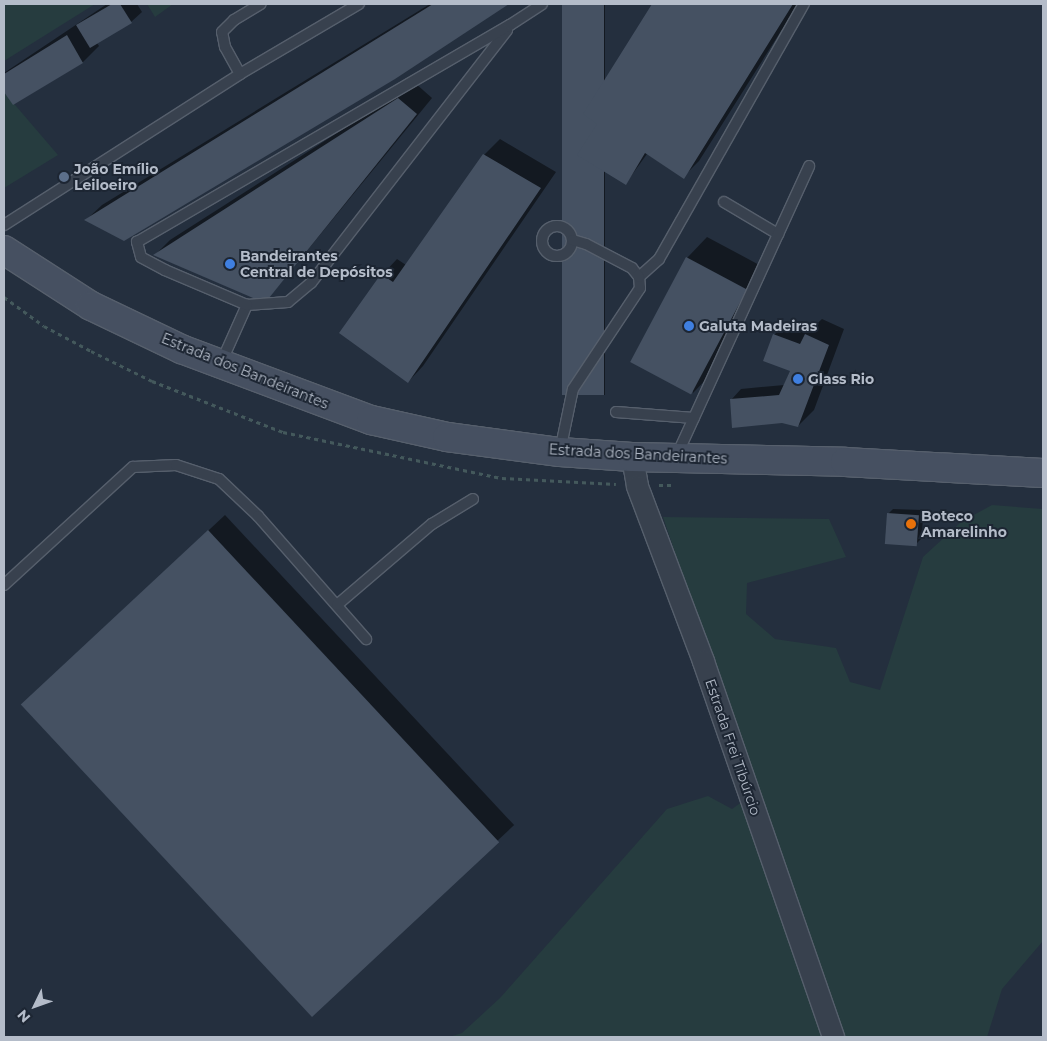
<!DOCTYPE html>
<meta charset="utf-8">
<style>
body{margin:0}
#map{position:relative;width:1047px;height:1041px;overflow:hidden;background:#242f3e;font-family:Montserrat,sans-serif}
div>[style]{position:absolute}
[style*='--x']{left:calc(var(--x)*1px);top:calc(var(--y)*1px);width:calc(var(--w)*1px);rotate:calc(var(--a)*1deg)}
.green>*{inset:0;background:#263c3f}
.shadow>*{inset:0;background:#0007;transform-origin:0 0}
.building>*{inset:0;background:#455162;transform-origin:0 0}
.path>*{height:3px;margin-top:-1.5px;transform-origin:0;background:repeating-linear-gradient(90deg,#44595c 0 4px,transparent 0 8px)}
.roads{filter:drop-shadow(1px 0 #565f6c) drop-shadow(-1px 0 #565f6c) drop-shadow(0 1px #565f6c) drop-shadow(0 -1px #565f6c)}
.service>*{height:10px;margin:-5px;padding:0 5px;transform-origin:5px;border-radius:5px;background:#38414e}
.service>.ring{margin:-5px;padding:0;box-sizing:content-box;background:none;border:10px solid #38414e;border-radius:50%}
.minor>*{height:21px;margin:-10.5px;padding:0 10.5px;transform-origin:10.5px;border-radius:10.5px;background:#38414e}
.secondary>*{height:28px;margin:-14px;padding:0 14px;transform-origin:14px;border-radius:14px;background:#465061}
.dots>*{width:14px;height:14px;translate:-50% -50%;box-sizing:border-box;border:2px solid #1d2633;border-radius:50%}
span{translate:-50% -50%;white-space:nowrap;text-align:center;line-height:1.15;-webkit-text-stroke:4px #1d2633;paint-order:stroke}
.poi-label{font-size:14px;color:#b4bcc9;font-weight:700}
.left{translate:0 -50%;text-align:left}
.street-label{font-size:14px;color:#b4bcc9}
.frame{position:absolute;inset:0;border:5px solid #b4bcc9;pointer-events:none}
.north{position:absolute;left:10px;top:981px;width:50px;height:50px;-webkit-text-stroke:4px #1d2633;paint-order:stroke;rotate:228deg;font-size:14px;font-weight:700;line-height:20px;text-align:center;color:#b4bcc9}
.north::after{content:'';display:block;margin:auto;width:18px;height:22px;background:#b4bcc9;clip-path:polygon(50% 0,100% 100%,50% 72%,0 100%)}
</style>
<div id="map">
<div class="green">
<div style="clip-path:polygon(4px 4px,95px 4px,4px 61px)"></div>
<div style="clip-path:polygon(147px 4px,173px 4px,155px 17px)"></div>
<div style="clip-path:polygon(4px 92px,58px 155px,4px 188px)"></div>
<div style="clip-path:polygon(992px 505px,1043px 509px,1043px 941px,1002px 989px,987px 1037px,449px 1037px,462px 1033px,500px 998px,667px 809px,708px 796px,732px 809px,756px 792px,663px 517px,829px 519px,846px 557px,747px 583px,746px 614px,775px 639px,836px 648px,850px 682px,880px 690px,923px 557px,961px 522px)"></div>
</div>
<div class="shadow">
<div style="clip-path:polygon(107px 4px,137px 4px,142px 12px,131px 22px,97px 43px,99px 46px,83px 62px,14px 103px,4px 90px,4px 73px)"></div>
<div style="clip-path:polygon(430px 4px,507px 4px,86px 220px,102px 205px)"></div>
<div style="left:564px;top:4px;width:41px;height:391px"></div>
<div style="clip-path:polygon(654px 4px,798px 4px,699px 161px,683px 177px,647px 154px,626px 183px,598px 124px,584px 114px)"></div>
<div style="clip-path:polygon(415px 83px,432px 98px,265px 302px,155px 255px,170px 240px)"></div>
<div style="clip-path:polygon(500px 139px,556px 172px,423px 366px,408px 382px,382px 275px,397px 259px,406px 265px,484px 155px)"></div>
<div style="clip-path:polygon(707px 237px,767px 269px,713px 372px,693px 393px,687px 258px)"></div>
<div style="clip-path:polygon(822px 319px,844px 329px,814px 410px,798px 426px,731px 400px,741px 389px,784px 385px,791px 370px,774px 335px,785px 324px,807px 333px)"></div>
<div style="clip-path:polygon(893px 509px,923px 510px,922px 538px,917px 543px,888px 514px)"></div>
<div style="left:225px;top:515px;width:424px;height:255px;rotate:47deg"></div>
</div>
<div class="building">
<div style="clip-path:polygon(112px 4px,120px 4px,132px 23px,90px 48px,76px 25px)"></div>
<div style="clip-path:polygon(433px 4px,509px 4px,395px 79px,124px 241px,84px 220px)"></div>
<div style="left:562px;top:4px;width:42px;height:391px"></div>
<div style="clip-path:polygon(652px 4px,793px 4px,684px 179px,645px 153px,626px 185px,577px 155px,597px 124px,583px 114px)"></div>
<div style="clip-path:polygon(67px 35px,83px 63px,13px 105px,4px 92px,4px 74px)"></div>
<div style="clip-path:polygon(398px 98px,417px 114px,265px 303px,153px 255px)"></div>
<div style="clip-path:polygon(483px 154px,541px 188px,408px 383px,339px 333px,381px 274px,393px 282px)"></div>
<div style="left:686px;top:257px;width:69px;height:119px;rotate:28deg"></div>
<div style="clip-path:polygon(773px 334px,800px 344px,805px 334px,829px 345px,798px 427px,782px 423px,732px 428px,730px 399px,779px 395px,790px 371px,763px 361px)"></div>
<div style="left:887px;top:513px;width:32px;height:31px;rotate:4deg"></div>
<div style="left:208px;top:530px;width:427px;height:256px;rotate:47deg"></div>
</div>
<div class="path">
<div style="--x:4;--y:297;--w:49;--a:35.9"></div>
<div style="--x:44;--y:326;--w:53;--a:28"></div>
<div style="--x:91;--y:351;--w:68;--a:26.2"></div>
<div style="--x:152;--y:381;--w:141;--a:21.3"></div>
<div style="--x:283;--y:432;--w:224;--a:11.9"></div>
<div style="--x:502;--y:478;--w:114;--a:3"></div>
<div style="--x:659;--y:485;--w:14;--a:0"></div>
</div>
<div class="roads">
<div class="service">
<div style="--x:240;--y:74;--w:31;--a:-119"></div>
<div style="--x:225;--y:47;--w:15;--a:-101"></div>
<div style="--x:222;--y:32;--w:17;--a:-45"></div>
<div style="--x:234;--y:20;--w:31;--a:-31"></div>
<div style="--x:724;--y:202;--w:63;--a:30.7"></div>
<div style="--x:4;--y:225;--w:280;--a:-32.6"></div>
<div style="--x:240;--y:74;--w:138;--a:-30.5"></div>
<div class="ring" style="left:542px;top:226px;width:20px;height:20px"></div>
<div style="--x:639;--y:277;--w:27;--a:-42"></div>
<div style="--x:659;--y:259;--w:293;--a:-60.4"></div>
<div style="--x:247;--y:305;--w:41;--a:-4.2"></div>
<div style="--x:288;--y:302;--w:30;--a:-40"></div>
<div style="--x:311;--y:283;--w:320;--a:-52.2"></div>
<div style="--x:221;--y:363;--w:64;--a:-65.9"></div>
<div style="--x:247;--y:305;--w:89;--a:-156.9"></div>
<div style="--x:165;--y:270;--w:27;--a:-152"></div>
<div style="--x:141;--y:257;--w:16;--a:-105"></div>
<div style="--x:137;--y:242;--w:432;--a:-30.2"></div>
<div style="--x:510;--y:25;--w:38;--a:-33"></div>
<div style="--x:616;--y:412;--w:78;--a:4.4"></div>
<div style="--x:560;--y:451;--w:63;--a:-78.2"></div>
<div style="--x:573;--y:389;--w:121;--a:-56.4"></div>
<div style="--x:640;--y:288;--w:11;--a:-95"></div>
<div style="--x:639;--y:277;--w:11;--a:-128"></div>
<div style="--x:632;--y:268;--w:52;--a:-152.4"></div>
<div style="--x:586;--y:244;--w:14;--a:-163"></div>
<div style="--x:676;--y:457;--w:320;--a:-65.4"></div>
<div style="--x:4;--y:585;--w:175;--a:-42.5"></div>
<div style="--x:133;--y:467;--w:43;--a:-2.7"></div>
<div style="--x:176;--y:465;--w:45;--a:18"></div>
<div style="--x:219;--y:479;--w:54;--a:43.5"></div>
<div style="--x:258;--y:516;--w:164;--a:48.7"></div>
<div style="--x:337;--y:605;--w:125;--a:-40.5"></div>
<div style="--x:432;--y:524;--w:48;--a:-31.4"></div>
</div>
<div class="minor">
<div style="--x:632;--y:457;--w:29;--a:80"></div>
<div style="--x:637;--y:486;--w:187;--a:69.3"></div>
<div style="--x:703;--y:661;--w:398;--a:70.9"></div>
</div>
<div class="secondary">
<div style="--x:4;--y:250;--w:103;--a:32.8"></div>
<div style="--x:91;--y:306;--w:100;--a:25.5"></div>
<div style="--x:181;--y:349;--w:203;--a:20.5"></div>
<div style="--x:371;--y:420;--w:78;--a:12.6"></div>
<div style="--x:447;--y:437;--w:114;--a:7.6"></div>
<div style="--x:560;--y:452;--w:72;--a:4"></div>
<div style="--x:632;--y:457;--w:213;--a:1.3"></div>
<div style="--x:845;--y:462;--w:198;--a:3.2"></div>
</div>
</div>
<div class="dots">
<div style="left:64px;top:177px;background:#5c6f8a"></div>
<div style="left:230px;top:264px;background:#3f7fe0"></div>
<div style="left:689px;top:326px;background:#3f7fe0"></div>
<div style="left:798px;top:379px;background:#3f7fe0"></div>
<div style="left:911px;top:524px;background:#e8710a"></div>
</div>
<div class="poi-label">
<span class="left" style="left:74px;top:177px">João Emílio<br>Leiloeiro</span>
<span class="left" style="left:240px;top:264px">Bandeirantes<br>Central de Depósitos</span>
<span class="left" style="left:699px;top:326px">Galuta Madeiras</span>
<span class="left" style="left:808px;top:379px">Glass Rio</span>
<span class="left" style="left:921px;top:524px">Boteco<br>Amarelinho</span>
</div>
<div class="street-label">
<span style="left:245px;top:371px;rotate:22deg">Estrada dos Bandeirantes</span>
<span style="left:638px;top:454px;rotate:3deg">Estrada dos Bandeirantes</span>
<span style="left:733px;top:747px;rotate:71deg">Estrada Frei Tibúrcio</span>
</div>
<div class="frame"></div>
<div class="north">N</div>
</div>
